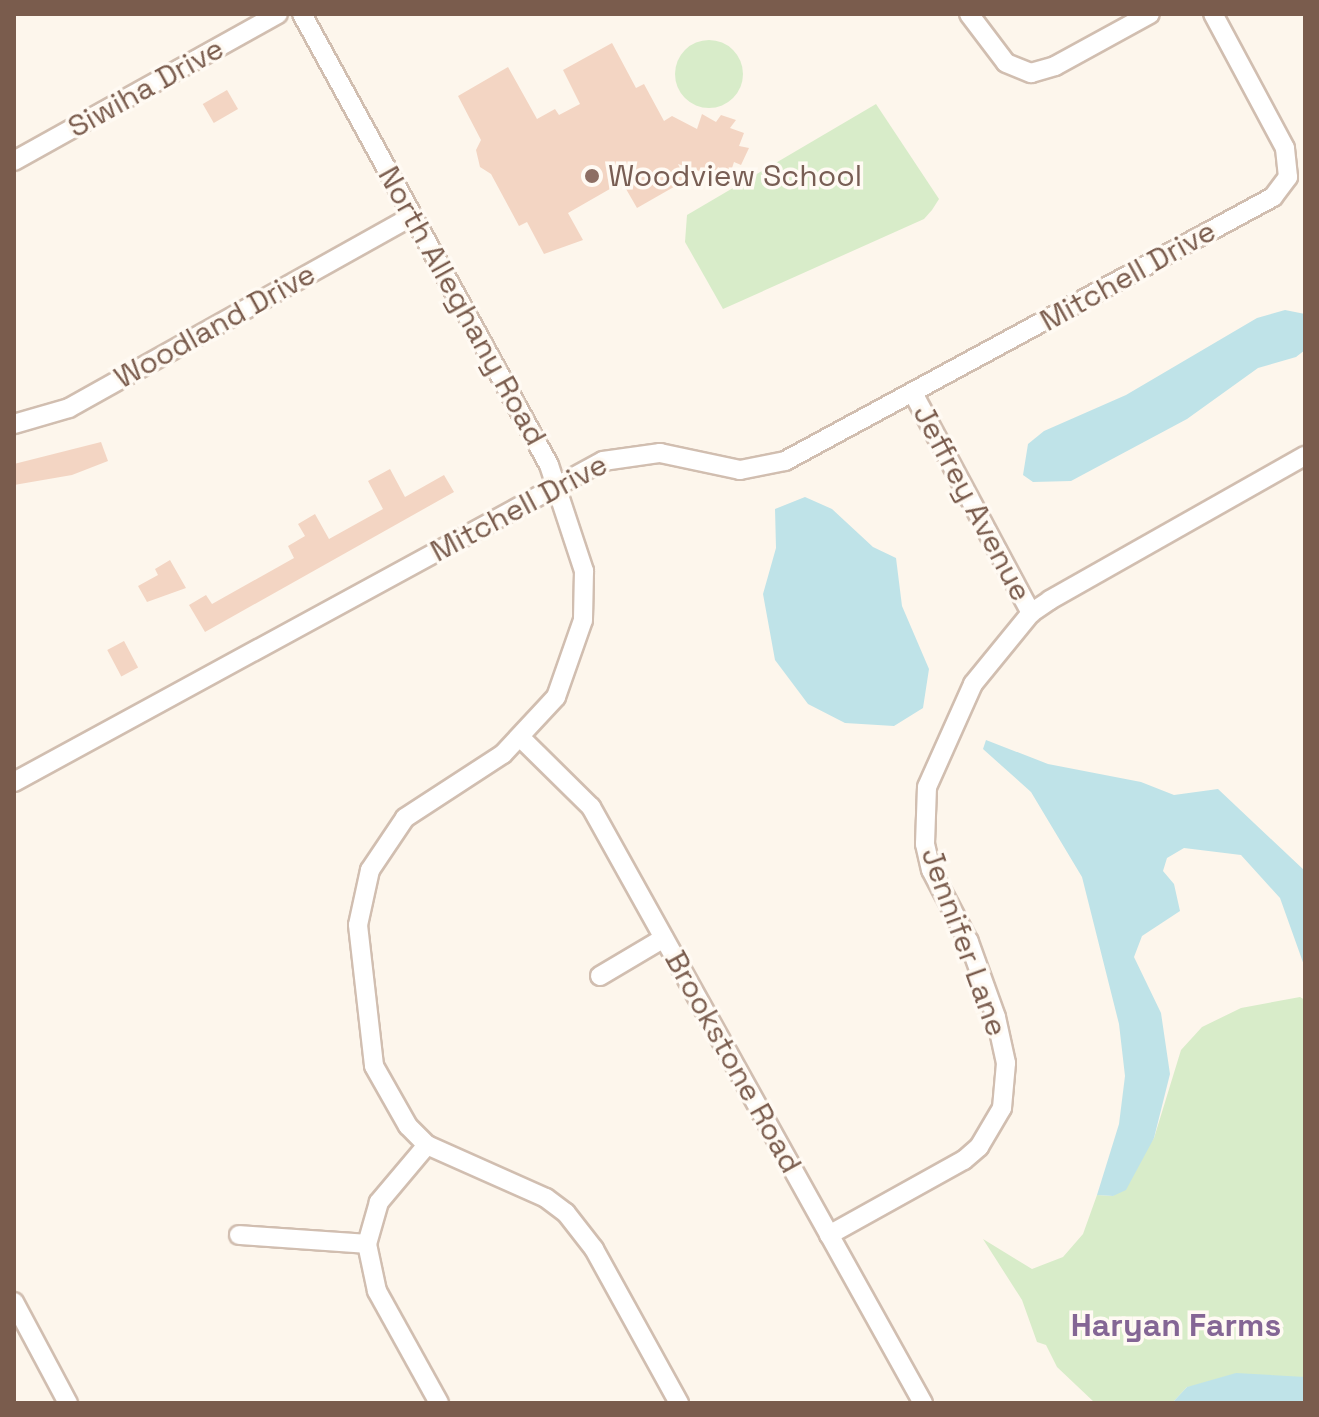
<!DOCTYPE html>
<style>
body{margin:0}
#map{position:relative;width:1319px;height:1417px;overflow:hidden;background:#fdf6ec;font-family:"Space Grotesk",sans-serif}
div>[style]{position:absolute}
[style*='--x']{left:calc(var(--x)*1px);top:calc(var(--y)*1px);width:calc(var(--w)*1px);rotate:calc(var(--a)*1deg)}
.green>*{inset:0;background:#d8ecc9}
.round{border-radius:50%}
.water>*{inset:0;background:#bfe3e8}
.building>*{inset:0;background:#f3d5c3;transform-origin:0 0}
.roads{filter:drop-shadow(2px 0 #d1beb0) drop-shadow(-2px 0 #d1beb0) drop-shadow(0 2px #d1beb0) drop-shadow(0 -2px #d1beb0)}
.minor>*{height:18px;margin:-9px;padding:0 9px;transform-origin:9px;border-radius:9px;background:#fff}
.dots>*{width:22px;height:22px;translate:-50% -50%;box-sizing:border-box;border:4px solid #fffaf3;border-radius:50%}
span{translate:-50% -50%;white-space:nowrap;text-align:center;line-height:1.15;-webkit-text-stroke:7px #fffaf3;paint-order:stroke}
.street-label{font-size:30px;color:#7a5c4d}
.education-label{font-size:30px;color:#785e54}
.left{translate:0 -50%;text-align:left}
.neighbourhood-label{font-size:32px;color:#846695;font-weight:700}
.frame{position:absolute;inset:0;border:16px solid #7a5c4d;pointer-events:none}
</style>
<div id="map">
<div class="green">
<div class="round" style="left:675px;top:40px;width:68px;height:68px"></div>
<div style="clip-path:polygon(876px 104px,939px 199px,932px 210px,924px 219px,723px 309px,685px 242px,687px 215px)"></div>
<div style="clip-path:polygon(1300px 997px,1305px 1000px,1305px 1377px,1187px 1387px,1172px 1403px,1095px 1403px,1057px 1367px,1046px 1345px,1037px 1342px,1022px 1300px,983px 1239px,1032px 1269px,1063px 1257px,1083px 1234px,1097px 1195px,1113px 1196px,1154px 1138px,1181px 1050px,1202px 1027px,1241px 1008px)"></div>
</div>
<div class="water">
<div style="clip-path:polygon(1285px 310px,1305px 314px,1305px 350px,1296px 357px,1258px 368px,1187px 419px,1071px 481px,1033px 482px,1023px 475px,1028px 444px,1044px 431px,1126px 395px,1257px 318px)"></div>
<div style="clip-path:polygon(805px 497px,832px 509px,873px 547px,896px 558px,902px 606px,929px 669px,923px 708px,894px 726px,845px 723px,808px 704px,775px 660px,763px 594px,776px 548px,775px 509px)"></div>
<div style="clip-path:polygon(986px 740px,1048px 764px,1141px 782px,1174px 795px,1218px 789px,1305px 871px,1305px 968px,1280px 898px,1241px 855px,1184px 848px,1167px 858px,1163px 871px,1174px 884px,1180px 911px,1142px 936px,1134px 957px,1161px 1013px,1170px 1074px,1154px 1138px,1126px 1190px,1113px 1196px,1097px 1195px,1119px 1124px,1125px 1076px,1119px 1024px,1082px 877px,1031px 792px,983px 749px)"></div>
<div style="clip-path:polygon(1236px 1373px,1305px 1377px,1305px 1403px,1172px 1403px,1187px 1387px)"></div>
</div>
<div class="building">
<div style="clip-path:polygon(612px 43px,636px 88px,644px 84px,664px 121px,672px 116px,697px 129px,702px 114px,716px 122px,721px 115px,736px 120px,730px 128px,744px 133px,739px 146px,749px 148px,741px 165px,734px 162px,730px 174px,718px 167px,714px 176px,678px 164px,686px 180px,637px 208px,622px 182px,568px 213px,583px 240px,544px 254px,527px 222px,519px 226px,491px 174px,480px 167px,476px 150px,481px 140px,458px 96px,508px 67px,537px 119px,555px 109px,559px 115px,580px 104px,563px 70px)"></div>
<div style="left:227px;top:90px;width:22px;height:28px;rotate:60deg"></div>
<div style="clip-path:polygon(101px 442px,108px 461px,72px 475px,14px 485px,14px 464px)"></div>
<div style="clip-path:polygon(390px 469px,405px 497px,444px 475px,454px 492px,205px 632px,189px 605px,206px 595px,212px 604px,294px 558px,288px 546px,305px 536px,298px 524px,315px 514px,329px 539px,383px 509px,368px 481px)"></div>
<div style="clip-path:polygon(170px 560px,186px 588px,147px 602px,138px 586px,158px 575px,155px 569px)"></div>
<div style="left:124px;top:641px;width:30px;height:19px;rotate:62deg"></div>
</div>
<div class="roads">
<div class="minor">
<div style="--x:302;--y:14;--w:514;--a:61.29"></div>
<div style="--x:549;--y:465;--w:112;--a:71.7"></div>
<div style="--x:584;--y:571;--w:49;--a:91.2"></div>
<div style="--x:583;--y:620;--w:82;--a:109.3"></div>
<div style="--x:556;--y:697;--w:78;--a:132.9"></div>
<div style="--x:503;--y:754;--w:117;--a:146.9"></div>
<div style="--x:405;--y:818;--w:63;--a:123.9"></div>
<div style="--x:370;--y:870;--w:56;--a:102.3"></div>
<div style="--x:358;--y:925;--w:142;--a:83.5"></div>
<div style="--x:374;--y:1066;--w:69;--a:60.5"></div>
<div style="--x:408;--y:1126;--w:27;--a:45"></div>
<div style="--x:427;--y:1145;--w:130;--a:24"></div>
<div style="--x:546;--y:1198;--w:25;--a:37"></div>
<div style="--x:566;--y:1213;--w:46;--a:52.1"></div>
<div style="--x:594;--y:1249;--w:176;--a:61.1"></div>
<div style="--x:969;--y:14;--w:61;--a:52.9"></div>
<div style="--x:1006;--y:63;--w:27;--a:22"></div>
<div style="--x:1031;--y:73;--w:25;--a:-16"></div>
<div style="--x:1055;--y:66;--w:108;--a:-28.7"></div>
<div style="--x:14;--y:161;--w:302;--a:-29.1"></div>
<div style="--x:913;--y:393;--w:250;--a:61.8"></div>
<div style="--x:14;--y:424;--w:57;--a:-16.2"></div>
<div style="--x:69;--y:408;--w:393;--a:-29.2"></div>
<div style="--x:522;--y:739;--w:97;--a:44.6"></div>
<div style="--x:591;--y:807;--w:682;--a:60.88"></div>
<div style="--x:14;--y:782;--w:671;--a:-28.59"></div>
<div style="--x:603;--y:461;--w:58;--a:-8"></div>
<div style="--x:660;--y:453;--w:82;--a:12"></div>
<div style="--x:740;--y:470;--w:46;--a:-11.3"></div>
<div style="--x:785;--y:461;--w:555;--a:-28.41"></div>
<div style="--x:1273;--y:197;--w:25;--a:-53"></div>
<div style="--x:1288;--y:177;--w:29;--a:-96"></div>
<div style="--x:1285;--y:148;--w:152;--a:-118.2"></div>
<div style="--x:600;--y:976;--w:74;--a:-30.7"></div>
<div style="--x:427;--y:1145;--w:75;--a:130.1"></div>
<div style="--x:379;--y:1202;--w:44;--a:105.9"></div>
<div style="--x:367;--y:1244;--w:48;--a:78"></div>
<div style="--x:377;--y:1291;--w:128;--a:61"></div>
<div style="--x:239;--y:1235;--w:128;--a:4"></div>
<div style="--x:829;--y:1235;--w:154;--a:-29.1"></div>
<div style="--x:964;--y:1160;--w:20;--a:-41"></div>
<div style="--x:979;--y:1147;--w:45;--a:-59.5"></div>
<div style="--x:1002;--y:1108;--w:45;--a:-84.9"></div>
<div style="--x:1006;--y:1063;--w:47;--a:-102.3"></div>
<div style="--x:996;--y:1017;--w:80;--a:-109.8"></div>
<div style="--x:969;--y:942;--w:81;--a:-117.8"></div>
<div style="--x:931;--y:870;--w:27;--a:-103"></div>
<div style="--x:925;--y:844;--w:57;--a:-88"></div>
<div style="--x:927;--y:787;--w:113;--a:-65.9"></div>
<div style="--x:973;--y:684;--w:92;--a:-50.8"></div>
<div style="--x:1031;--y:613;--w:23;--a:-34"></div>
<div style="--x:1050;--y:600;--w:293;--a:-29.5"></div>
<div style="--x:14;--y:1302;--w:115;--a:61.9"></div>
</div>
</div>
<div class="dots">
<div style="left:592px;top:176px;background:#8d6e63"></div>
</div>
<div class="street-label">
<span style="left:146px;top:88px;rotate:-29deg">Siwiha Drive</span>
<span style="left:1128px;top:276px;rotate:-29deg">Mitchell Drive</span>
<span style="left:462px;top:306px;rotate:61deg">North Alleghany Road</span>
<span style="left:215px;top:326px;rotate:-29deg">Woodland Drive</span>
<span style="left:972px;top:503px;rotate:62deg">Jeffrey Avenue</span>
<span style="left:519px;top:508px;rotate:-28deg">Mitchell Drive</span>
<span style="left:964px;top:942px;rotate:70deg">Jennifer Lane</span>
<span style="left:733px;top:1062px;rotate:61deg">Brookstone Road</span>
</div>
<div class="education-label">
<span class="left" style="left:608px;top:176px">Woodview School</span>
</div>
<div class="neighbourhood-label">
<span style="left:1176px;top:1325px">Haryan Farms</span>
</div>
<div class="frame"></div>
</div>
